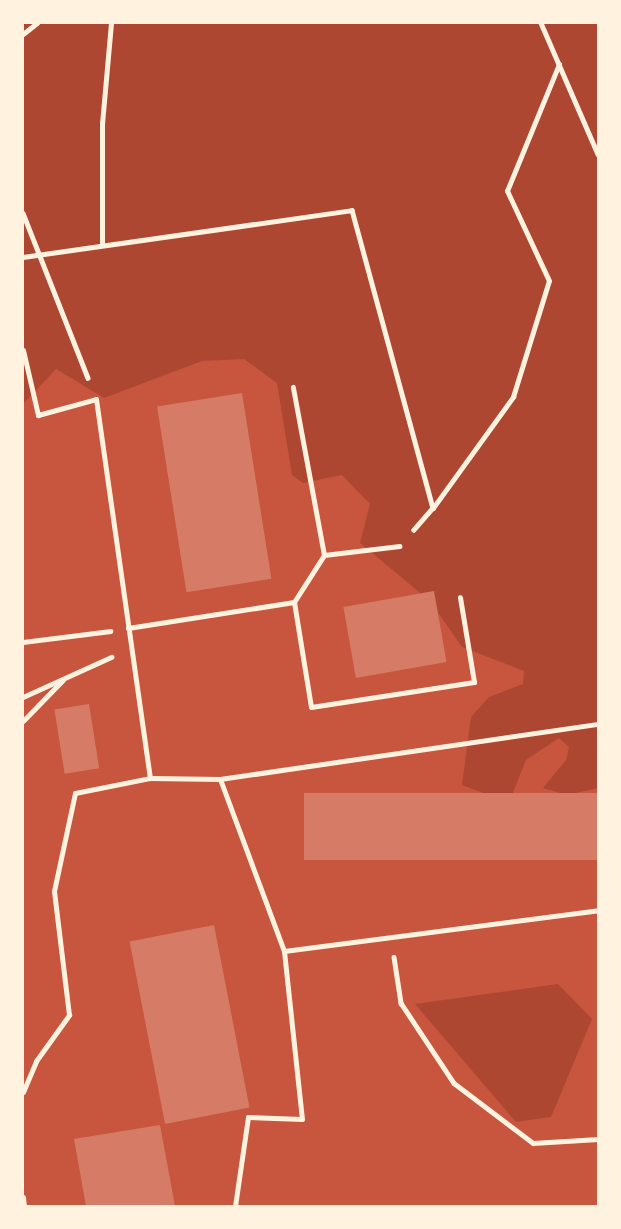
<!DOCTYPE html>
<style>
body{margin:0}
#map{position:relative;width:621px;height:1229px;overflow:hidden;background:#c8553d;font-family:"DejaVu Sans",sans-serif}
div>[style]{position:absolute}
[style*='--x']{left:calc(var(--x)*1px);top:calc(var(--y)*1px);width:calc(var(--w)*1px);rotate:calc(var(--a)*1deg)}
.green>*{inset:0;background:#ae4732}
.building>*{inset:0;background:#d67c66;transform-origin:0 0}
.path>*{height:4.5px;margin:-2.25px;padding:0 2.25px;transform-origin:2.25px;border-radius:2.25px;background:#fff3e0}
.service>*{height:5px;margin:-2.5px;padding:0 2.5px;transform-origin:2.5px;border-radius:2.5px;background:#fff3e0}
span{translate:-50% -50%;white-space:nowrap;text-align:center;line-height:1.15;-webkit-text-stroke:5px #fff3e0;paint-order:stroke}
.frame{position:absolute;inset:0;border:24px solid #fff3e0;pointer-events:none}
</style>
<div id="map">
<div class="green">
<div style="clip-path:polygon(23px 23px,598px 23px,598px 788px,567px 795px,543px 788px,566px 760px,569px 747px,559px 738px,526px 760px,512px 795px,499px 799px,462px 785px,471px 717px,489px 697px,523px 684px,524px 671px,462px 647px,430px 601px,360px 543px,370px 504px,342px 475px,303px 483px,292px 475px,277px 383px,244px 359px,202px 361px,104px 398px,56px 369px,23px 404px)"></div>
<div style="clip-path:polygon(558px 984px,592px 1019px,551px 1117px,516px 1122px,415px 1004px)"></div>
</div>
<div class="building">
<div style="left:242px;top:393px;width:188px;height:86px;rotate:81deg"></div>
<div style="left:434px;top:591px;width:72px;height:92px;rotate:80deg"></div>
<div style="left:89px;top:704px;width:65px;height:35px;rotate:81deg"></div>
<div style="left:598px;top:793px;width:67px;height:294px;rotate:90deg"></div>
<div style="left:214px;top:925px;width:186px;height:86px;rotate:79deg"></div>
<div style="clip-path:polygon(160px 1125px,175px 1206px,86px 1206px,74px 1139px)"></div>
</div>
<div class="path">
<div style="--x:541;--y:23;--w:143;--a:66.5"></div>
<div style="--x:23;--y:34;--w:18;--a:-38"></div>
<div style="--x:23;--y:213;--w:177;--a:68.5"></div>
<div style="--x:102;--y:245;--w:121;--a:-90"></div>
<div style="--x:102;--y:124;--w:101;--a:-84.9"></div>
<div style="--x:23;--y:257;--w:332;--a:-8.1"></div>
<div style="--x:352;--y:210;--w:309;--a:74.8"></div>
<div style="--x:433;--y:508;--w:29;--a:131"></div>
<div style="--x:433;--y:508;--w:137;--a:-54.2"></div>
<div style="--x:513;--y:397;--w:121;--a:-72.8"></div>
<div style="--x:549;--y:281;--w:99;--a:-115"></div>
<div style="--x:507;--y:191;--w:137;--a:-67.7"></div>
<div style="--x:23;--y:642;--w:88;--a:-7.2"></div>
<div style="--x:23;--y:697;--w:97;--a:-24.4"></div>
<div style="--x:23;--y:721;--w:57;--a:-45.7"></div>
<div style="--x:394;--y:957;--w:47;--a:81.3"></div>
<div style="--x:401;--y:1003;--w:96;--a:56.5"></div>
<div style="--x:454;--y:1083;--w:99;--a:37.2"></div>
<div style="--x:533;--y:1143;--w:65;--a:-3.5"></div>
</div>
<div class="service">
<div style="--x:23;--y:350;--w:67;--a:77"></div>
<div style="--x:38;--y:415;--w:60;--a:-15.4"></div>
<div style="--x:96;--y:399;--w:383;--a:81.9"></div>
<div style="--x:324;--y:555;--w:76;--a:-6.8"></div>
<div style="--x:294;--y:602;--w:106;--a:80.8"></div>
<div style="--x:311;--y:707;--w:165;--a:-8.7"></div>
<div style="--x:474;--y:682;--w:86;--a:-99.4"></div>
<div style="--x:128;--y:628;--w:168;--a:-8.9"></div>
<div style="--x:294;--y:602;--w:56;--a:-57.4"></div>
<div style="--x:324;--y:555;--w:171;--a:-100.5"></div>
<div style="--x:220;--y:779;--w:382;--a:-8.3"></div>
<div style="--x:284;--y:951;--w:317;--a:-7.4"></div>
<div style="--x:23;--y:1092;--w:34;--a:-67"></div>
<div style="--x:36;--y:1061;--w:57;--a:-54.3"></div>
<div style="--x:69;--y:1015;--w:125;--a:-96.9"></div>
<div style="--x:54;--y:891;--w:100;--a:-77.9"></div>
<div style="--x:75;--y:793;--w:76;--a:-11.3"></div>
<div style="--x:150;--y:778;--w:70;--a:0.8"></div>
<div style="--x:220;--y:779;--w:184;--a:69.6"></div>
<div style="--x:284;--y:951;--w:169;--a:83.9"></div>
<div style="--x:302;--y:1119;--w:54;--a:-177.9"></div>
<div style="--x:248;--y:1117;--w:90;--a:98.3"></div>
<div style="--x:23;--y:1197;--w:9;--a:84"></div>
</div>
<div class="frame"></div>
</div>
